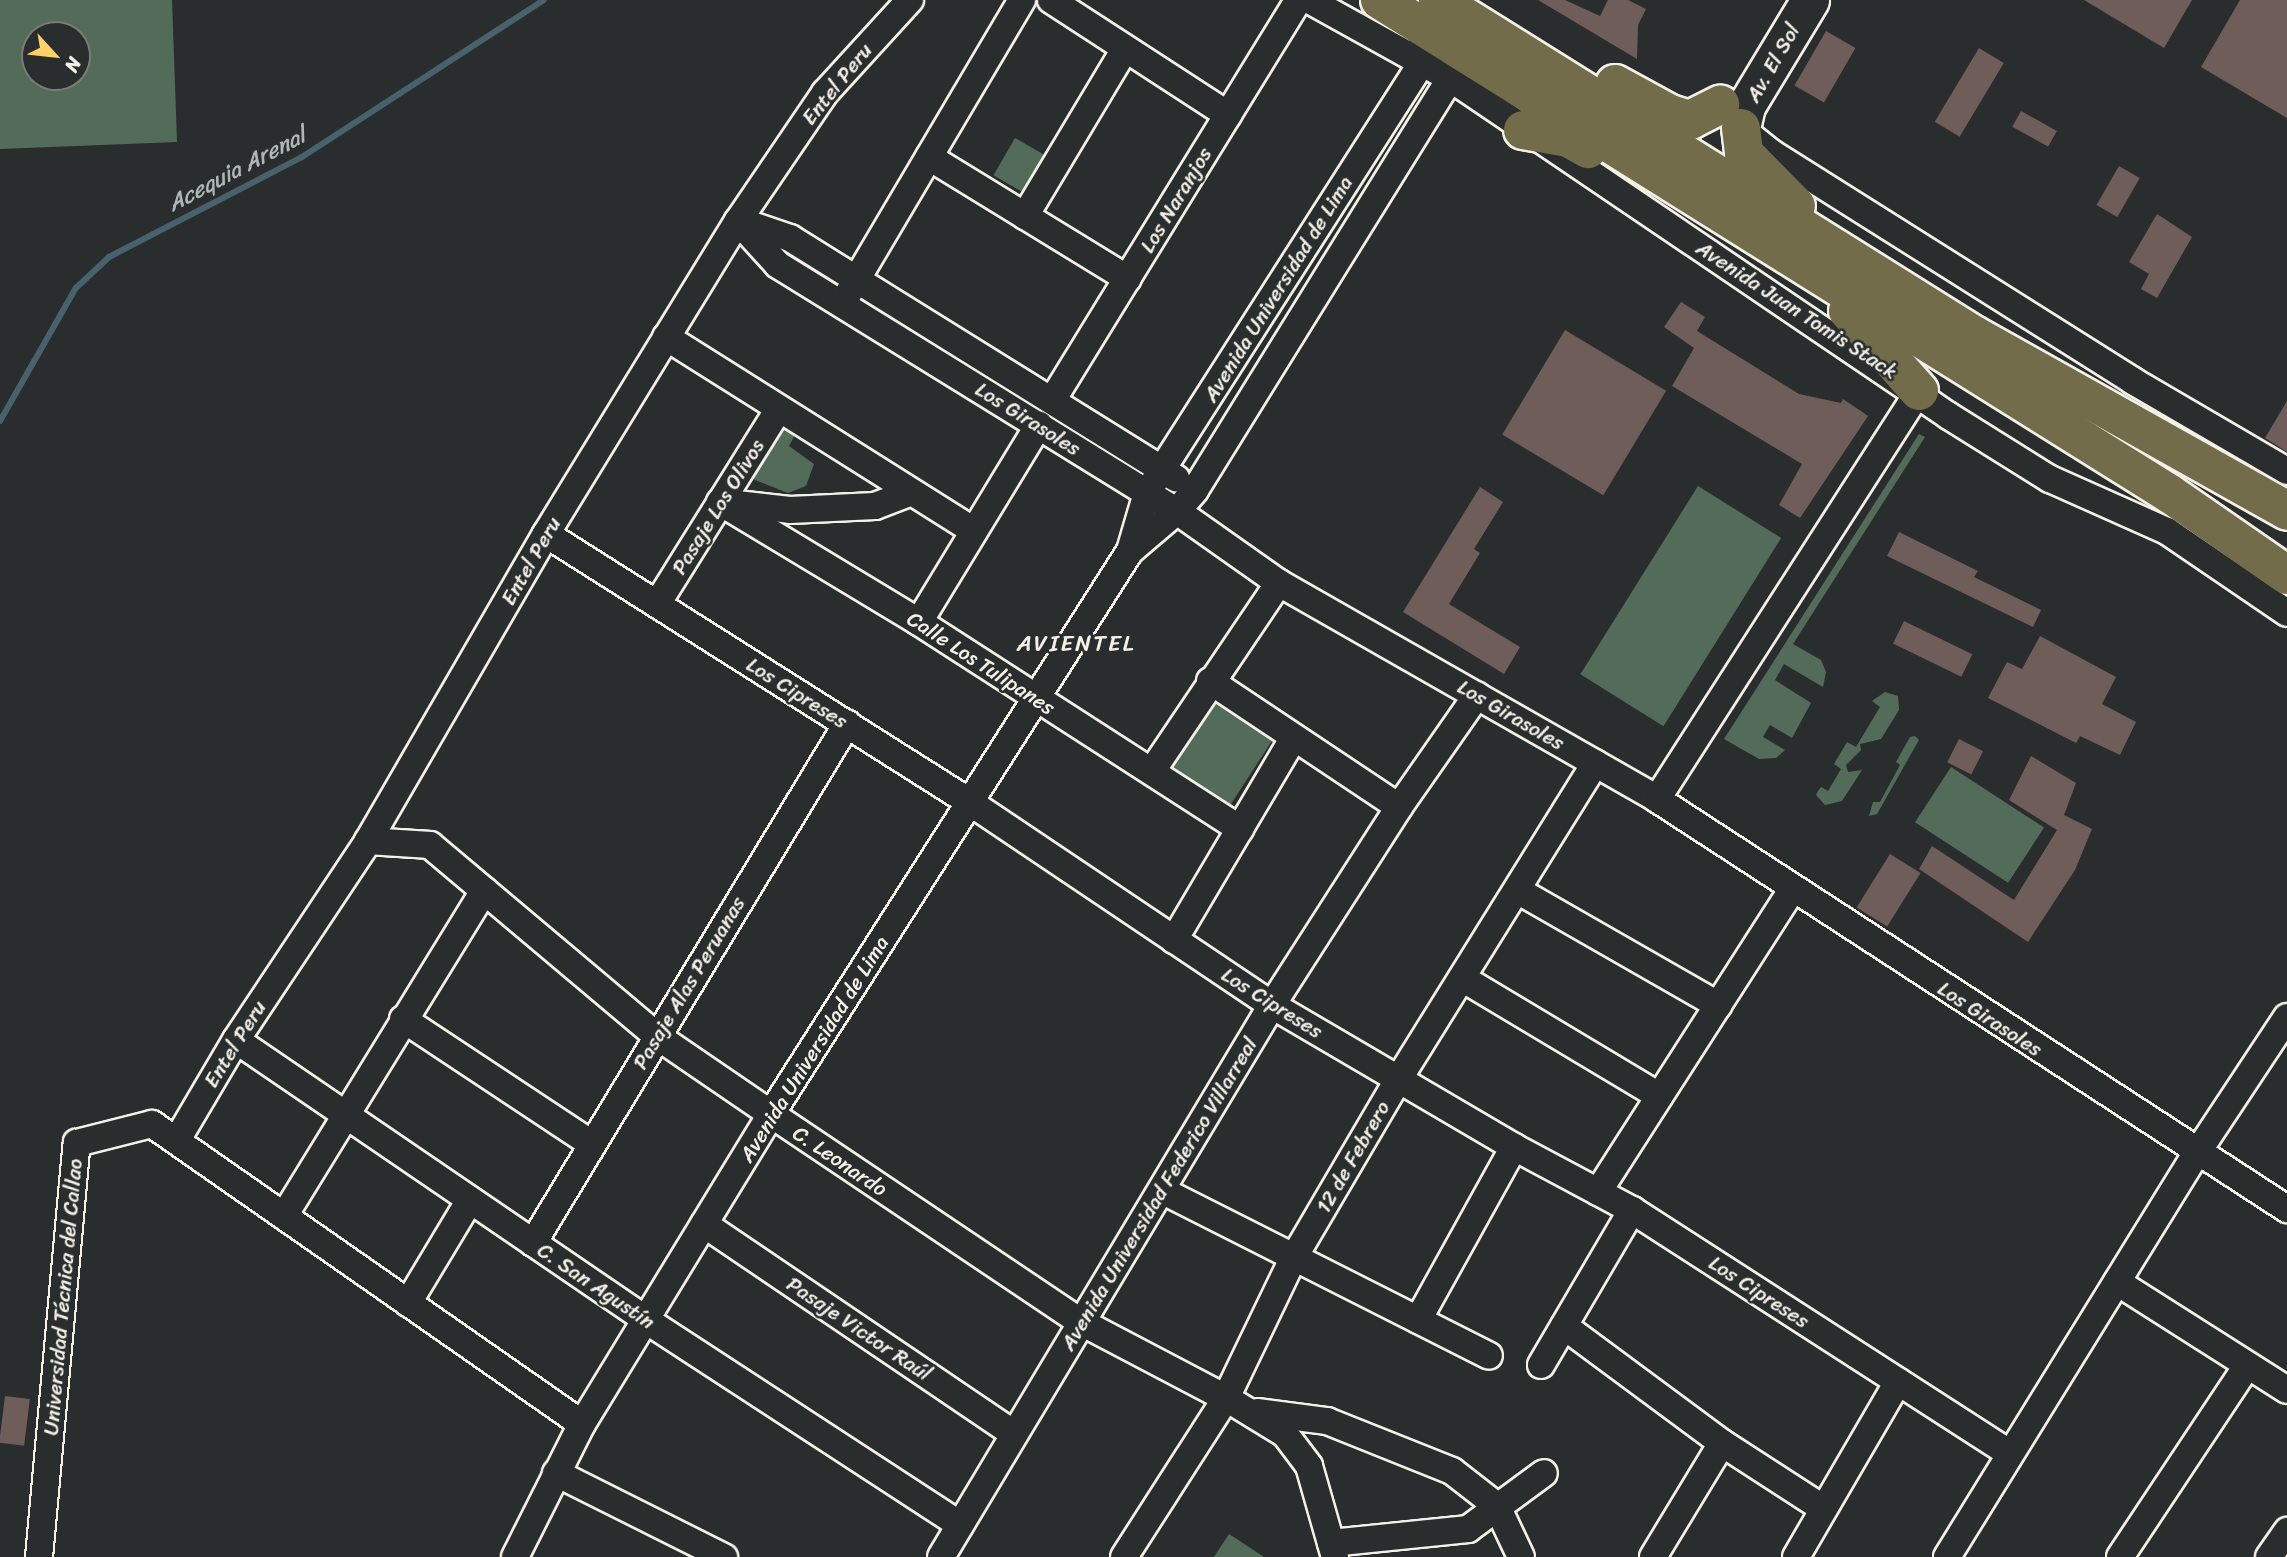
<!DOCTYPE html>
<meta charset="utf-8">
<style>
body{margin:0}
#map{position:relative;width:2287px;height:1557px;overflow:hidden;background:#2a2d2e;font-family:Sriracha,sans-serif}
div>[style]{position:absolute}
[style*='--x']{left:calc(var(--x)*1px);top:calc(var(--y)*1px);width:calc(var(--w)*1px);rotate:calc(var(--a)*1deg)}
.green>*{inset:0;background:#536c59;transform-origin:0 0}
.stream>*{height:6px;margin:-3px;padding:0 3px;transform-origin:3px;border-radius:3px;background:#48626d}
.building>*{inset:0;background:#6f5d5a;transform-origin:0 0}
.roads{filter:drop-shadow(2px 0 #f4f1e8) drop-shadow(-2px 0 #f4f1e8) drop-shadow(0 2px #f4f1e8) drop-shadow(0 -2px #f4f1e8)}
.street>*{height:26px;margin:-13px;padding:0 13px;transform-origin:13px;border-radius:13px;background:#2a2d2e}
.secondary>*{height:37px;margin:-18.5px;padding:0 18.5px;transform-origin:18.5px;border-radius:18.5px;background:#2a2d2e}
.primary>*{height:38px;margin:-19px;padding:0 19px;transform-origin:19px;border-radius:19px;background:#726c4b}
span{translate:-50% -50%;white-space:nowrap;text-align:center;line-height:1.15;-webkit-text-stroke:5px #2a2d2e;paint-order:stroke}
.street-label{font-size:21px;color:#f4f1e8}
.water-label{font-size:23px;color:#afb8b7;font-style:italic}
.neighbourhood-label{font-size:23px;color:#f4f1e8;letter-spacing:2px}
.north{position:absolute;left:21px;top:21px;width:70px;height:70px;box-sizing:border-box;background:#2a2d2e;border:2px solid #7b7b78;border-radius:50%;rotate:117deg;font-size:19px;font-weight:700;line-height:28px;text-align:center;color:#f4f1e8}
.north::after{content:'';display:block;margin:auto;width:24px;height:32px;background:#ffd166;clip-path:polygon(50% 0,100% 100%,50% 72%,0 100%)}
</style>
<div id="map">
<div class="green">
<div style="clip-path:polygon(evenodd,0 0,172px 0,177px 142px,0 149px,0 0,35px 35px,77px 35px,77px 77px,35px 77px,35px 35px)"></div>
<div style="left:1015px;top:138px;width:40px;height:43px;rotate:30deg"></div>
<div style="clip-path:polygon(780px 413px,800px 426px,789px 446px,814px 464px,806px 486px,788px 493px,755px 480px,744px 470px)"></div>
<div style="clip-path:polygon(1919px 434px,1925px 437px,1793px 644px,1821px 660px,1826px 672px,1823px 687px,1784px 664px,1775px 680px,1811px 703px,1792px 738px,1770px 725px,1763px 737px,1785px 750px,1776px 758px,1759px 759px,1724px 739px)"></div>
<div style="left:1698px;top:486px;width:98px;height:222px;rotate:32deg"></div>
<div style="left:1212px;top:690px;width:78px;height:91px;rotate:33deg"></div>
<div style="clip-path:polygon(1885px 692px,1898px 696px,1899px 710px,1881px 739px,1860px 744px,1861px 750px,1846px 765px,1848px 772px,1862px 770px,1842px 801px,1825px 805px,1816px 795px,1818px 791px,1821px 787px,1828px 791px,1841px 769px,1834px 764px,1847px 742px,1856px 747px,1880px 707px,1872px 701px)"></div>
<div style="clip-path:polygon(1915px 736px,1919px 740px,1877px 814px,1869px 816px,1873px 802px,1880px 802px,1900px 765px,1896px 762px,1910px 737px)"></div>
<div style="left:1951px;top:767px;width:111px;height:66px;rotate:33deg"></div>
<div style="clip-path:polygon(1229px 1534px,1264px 1557px,1214px 1557px)"></div>
</div>
<div class="stream">
<div style="--x:0;--y:421;--w:153;--a:-60.3"></div>
<div style="--x:76;--y:288;--w:45;--a:-43.2"></div>
<div style="--x:109;--y:257;--w:217;--a:-27.4"></div>
<div style="--x:302;--y:157;--w:288;--a:-33"></div>
</div>
<div class="building">
<div style="clip-path:polygon(1538px 0,1565px 0,1600px 16px,1608px 0,1628px 0,1646px 9px,1638px 25px,1637px 59px)"></div>
<div style="clip-path:polygon(2084px 0,2192px 0,2164px 48px)"></div>
<div style="clip-path:polygon(2240px 0,2287px 0,2287px 118px,2201px 67px)"></div>
<div style="left:1826px;top:31px;width:34px;height:63px;rotate:30deg"></div>
<div style="left:1979px;top:48px;width:29px;height:86px;rotate:31deg"></div>
<div style="left:2021px;top:111px;width:41px;height:18px;rotate:29deg"></div>
<div style="left:2119px;top:166px;width:24px;height:45px;rotate:30deg"></div>
<div style="clip-path:polygon(2157px 214px,2192px 237px,2157px 298px,2141px 289px,2149px 274px,2129px 262px)"></div>
<div style="clip-path:polygon(1681px 302px,1705px 317px,1697px 331px,1799px 394px,1841px 403px,1843px 399px,1868px 416px,1800px 518px,1779px 505px,1802px 464px,1672px 386px,1694px 348px,1664px 327px)"></div>
<div style="left:1565px;top:330px;width:118px;height:122px;rotate:31deg"></div>
<div style="clip-path:polygon(2287px 401px,2287px 452px,2265px 438px)"></div>
<div style="clip-path:polygon(1480px 487px,1503px 502px,1474px 549px,1480px 553px,1449px 604px,1520px 647px,1504px 674px,1403px 612px)"></div>
<div style="clip-path:polygon(1899px 532px,1978px 571px,1974px 577px,2041px 610px,2033px 627px,1887px 556px)"></div>
<div style="left:1904px;top:621px;width:76px;height:25px;rotate:26deg"></div>
<div style="clip-path:polygon(2040px 636px,2116px 677px,2102px 704px,2136px 722px,2120px 755px,2080px 736px,2076px 743px,1988px 698px,2007px 662px,2022px 669px)"></div>
<div style="left:1959px;top:739px;width:27px;height:26px;rotate:27deg"></div>
<div style="clip-path:polygon(2031px 756px,2076px 783px,2064px 815px,2092px 829px,2075px 870px,2028px 942px,1919px 869px,1932px 846px,2014px 900px,2057px 830px,2009px 800px)"></div>
<div style="left:1890px;top:854px;width:36px;height:63px;rotate:32deg"></div>
<div style="left:5px;top:1396px;width:25px;height:47px;rotate:7deg"></div>
</div>
<div class="roads">
<div class="street">
<div style="--x:1051;--y:0;--w:211;--a:33"></div>
<div style="--x:1309;--y:0;--w:161;--a:29"></div>
<div style="--x:1450;--y:78;--w:603;--a:34.11"></div>
<div style="--x:1949;--y:416;--w:119;--a:32"></div>
<div style="--x:2050;--y:479;--w:128;--a:24"></div>
<div style="--x:2167;--y:531;--w:145;--a:34.3"></div>
<div style="--x:1743;--y:130;--w:38;--a:39"></div>
<div style="--x:1773;--y:154;--w:426;--a:32.2"></div>
<div style="--x:2133;--y:381;--w:178;--a:30.3"></div>
<div style="--x:929;--y:157;--w:233;--a:31.5"></div>
<div style="--x:1025;--y:216;--w:195;--a:-59.1"></div>
<div style="--x:738;--y:221;--w:59;--a:47.7"></div>
<div style="--x:778;--y:265;--w:469;--a:31.7"></div>
<div style="--x:1177;--y:511;--w:125;--a:35.2"></div>
<div style="--x:1279;--y:583;--w:435;--a:29.7"></div>
<div style="--x:1657;--y:799;--w:752;--a:33.06"></div>
<div style="--x:740;--y:221;--w:53;--a:18.8"></div>
<div style="--x:790;--y:238;--w:455;--a:31.9"></div>
<div style="--x:848;--y:294;--w:342;--a:-59.4"></div>
<div style="--x:666;--y:337;--w:364;--a:32.2"></div>
<div style="--x:1053;--y:399;--w:468;--a:-58.4"></div>
<div style="--x:720;--y:502;--w:232;--a:31.1"></div>
<div style="--x:919;--y:622;--w:382;--a:32.8"></div>
<div style="--x:728;--y:503;--w:62;--a:6.4"></div>
<div style="--x:790;--y:510;--w:85;--a:-2.7"></div>
<div style="--x:875;--y:506;--w:39;--a:-21"></div>
<div style="--x:546;--y:534;--w:503;--a:32.33"></div>
<div style="--x:971;--y:803;--w:362;--a:33.9"></div>
<div style="--x:1272;--y:1005;--w:281;--a:30.4"></div>
<div style="--x:1514;--y:1147;--w:134;--a:28.1"></div>
<div style="--x:1632;--y:1210;--w:449;--a:32.8"></div>
<div style="--x:1130;--y:551;--w:62;--a:-40.4"></div>
<div style="--x:1177;--y:511;--w:28;--a:-49"></div>
<div style="--x:1195;--y:490;--w:485;--a:-58.2"></div>
<div style="--x:657;--y:604;--w:230;--a:-58"></div>
<div style="--x:919;--y:622;--w:231;--a:-58.7"></div>
<div style="--x:1210;--y:681;--w:227;--a:33.7"></div>
<div style="--x:1152;--y:771;--w:227;--a:-56"></div>
<div style="--x:1657;--y:799;--w:485;--a:-57.3"></div>
<div style="--x:368;--y:841;--w:62;--a:3.7"></div>
<div style="--x:430;--y:845;--w:297;--a:40.1"></div>
<div style="--x:657;--y:1036;--w:138;--a:34.4"></div>
<div style="--x:771;--y:1114;--w:373;--a:33.9"></div>
<div style="--x:1081;--y:1322;--w:164;--a:27.7"></div>
<div style="--x:1226;--y:1398;--w:69;--a:31.4"></div>
<div style="--x:1285;--y:1434;--w:40;--a:53"></div>
<div style="--x:1309;--y:1466;--w:95;--a:74.1"></div>
<div style="--x:1517;--y:890;--w:232;--a:29.8"></div>
<div style="--x:1174;--y:940;--w:234;--a:-59.4"></div>
<div style="--x:1462;--y:978;--w:230;--a:30.9"></div>
<div style="--x:403;--y:1019;--w:227;--a:33.5"></div>
<div style="--x:236;--y:1040;--w:496;--a:34.3"></div>
<div style="--x:646;--y:1320;--w:375;--a:33.1"></div>
<div style="--x:177;--y:1140;--w:116;--a:-59.5"></div>
<div style="--x:236;--y:1040;--w:239;--a:-56.4"></div>
<div style="--x:368;--y:841;--w:355;--a:-59.9"></div>
<div style="--x:546;--y:534;--w:367;--a:-58.5"></div>
<div style="--x:738;--y:221;--w:155;--a:-55.8"></div>
<div style="--x:825;--y:93;--w:126;--a:-47.6"></div>
<div style="--x:1163;--y:1191;--w:365;--a:26.8"></div>
<div style="--x:1598;--y:1192;--w:358;--a:-57.3"></div>
<div style="--x:284;--y:1216;--w:382;--a:-58.4"></div>
<div style="--x:704;--y:1224;--w:374;--a:34.1"></div>
<div style="--x:533;--y:1243;--w:607;--a:-58.83"></div>
<div style="--x:2117;--y:1282;--w:201;--a:32.4"></div>
<div style="--x:408;--y:1303;--w:120;--a:-59"></div>
<div style="--x:1418;--y:1320;--w:198;--a:-61"></div>
<div style="--x:1564;--y:1326;--w:197;--a:36.5"></div>
<div style="--x:1722;--y:1443;--w:121;--a:32.9"></div>
<div style="--x:1541;--y:1365;--w:180;--a:-59.6"></div>
<div style="--x:1257;--y:1412;--w:71;--a:7.3"></div>
<div style="--x:1327;--y:1421;--w:135;--a:21.8"></div>
<div style="--x:1452;--y:1471;--w:57;--a:37.9"></div>
<div style="--x:1497;--y:1506;--w:56;--a:64.8"></div>
<div style="--x:556;--y:1473;--w:188;--a:26.6"></div>
<div style="--x:1331;--y:1543;--w:138;--a:-5.8"></div>
<div style="--x:1468;--y:1529;--w:94;--a:-36.4"></div>
<div style="--x:39;--y:1557;--w:416;--a:-84.8"></div>
<div style="--x:77;--y:1143;--w:77;--a:-14.2"></div>
<div style="--x:152;--y:1124;--w:524;--a:34.9"></div>
<div style="--x:515;--y:1557;--w:149;--a:-63.3"></div>
<div style="--x:582;--y:1424;--w:363;--a:-58.6"></div>
<div style="--x:771;--y:1114;--w:668;--a:-57.48"></div>
<div style="--x:1130;--y:551;--w:60;--a:-73.7"></div>
<div style="--x:1147;--y:493;--w:513;--a:-57.43"></div>
<div style="--x:1423;--y:61;--w:34;--a:-92"></div>
<div style="--x:941;--y:1557;--w:644;--a:-59.05"></div>
<div style="--x:1272;--y:1005;--w:235;--a:-57.3"></div>
<div style="--x:1399;--y:807;--w:136;--a:-55.1"></div>
<div style="--x:1124;--y:1557;--w:189;--a:-57.3"></div>
<div style="--x:1226;--y:1398;--w:154;--a:-64.3"></div>
<div style="--x:1293;--y:1259;--w:208;--a:-59.6"></div>
<div style="--x:1398;--y:1080;--w:373;--a:-58.1"></div>
<div style="--x:1653;--y:1557;--w:133;--a:-58.8"></div>
<div style="--x:1796;--y:1557;--w:203;--a:-59.8"></div>
<div style="--x:1947;--y:1557;--w:475;--a:-58.3"></div>
<div style="--x:2197;--y:1153;--w:163;--a:-56.5"></div>
<div style="--x:2120;--y:1557;--w:229;--a:-56.4"></div>
<div style="--x:2269;--y:1557;--w:32;--a:-55"></div>
</div>
<div class="secondary">
<div style="--x:1741;--y:128;--w:23;--a:-77"></div>
<div style="--x:1746;--y:106;--w:124;--a:-58.9"></div>
</div>
<div class="primary">
<div style="--x:1380;--y:0;--w:932;--a:32.02"></div>
<div style="--x:2170;--y:494;--w:142;--a:34.7"></div>
<div style="--x:1438;--y:0;--w:632;--a:32.01"></div>
<div style="--x:1974;--y:335;--w:359;--a:29.3"></div>
<div style="--x:1615;--y:84;--w:63;--a:28.6"></div>
<div style="--x:1670;--y:114;--w:21;--a:17"></div>
<div style="--x:1690;--y:120;--w:34;--a:-27"></div>
<div style="--x:1741;--y:128;--w:25;--a:83"></div>
<div style="--x:1744;--y:153;--w:74;--a:45.5"></div>
<div style="--x:1523;--y:130;--w:46;--a:10.1"></div>
<div style="--x:1568;--y:138;--w:23;--a:29"></div>
<div style="--x:1848;--y:311;--w:107;--a:48.4"></div>
</div>
</div>
<div class="street-label">
<span style="left:1773px;top:63px;rotate:-60deg">Av. El Sol</span>
<span style="left:837px;top:84px;rotate:-51deg">Entel Peru</span>
<span style="left:1176px;top:200px;rotate:-59deg">Los Naranjos</span>
<span style="left:1278px;top:289px;rotate:-58deg">Avenida Universidad de Lima</span>
<span style="left:1797px;top:310px;rotate:33deg">Avenida Juan Tomis Stack</span>
<span style="left:1028px;top:419px;rotate:32deg">Los Girasoles</span>
<span style="left:718px;top:507px;rotate:-58deg">Pasaje Los Olivos</span>
<span style="left:531px;top:561px;rotate:-60deg">Entel Peru</span>
<span style="left:981px;top:663px;rotate:33deg">Calle Los Tulipanes</span>
<span style="left:797px;top:693px;rotate:32deg">Los Cipreses</span>
<span style="left:1511px;top:715px;rotate:30deg">Los Girasoles</span>
<span style="left:689px;top:983px;rotate:-59deg">Pasaje Alas Peruanas</span>
<span style="left:1272px;top:1003px;rotate:32deg">Los Cipreses</span>
<span style="left:1990px;top:1019px;rotate:33deg">Los Girasoles</span>
<span style="left:235px;top:1044px;rotate:-58deg">Entel Peru</span>
<span style="left:814px;top:1049px;rotate:-58deg">Avenida Universidad de Lima</span>
<span style="left:1353px;top:1157px;rotate:-60deg">12 de Febrero</span>
<span style="left:840px;top:1161px;rotate:34deg">C. Leonardo</span>
<span style="left:1159px;top:1194px;rotate:-59deg">Avenida Universidad Federico Villarreal</span>
<span style="left:596px;top:1286px;rotate:34deg">C. San Agustín</span>
<span style="left:1759px;top:1292px;rotate:33deg">Los Cipreses</span>
<span style="left:63px;top:1297px;rotate:-85deg">Universidad Técnica del Callao</span>
<span style="left:859px;top:1329px;rotate:34deg">Pasaje Victor Raúl</span>
</div>
<div class="water-label">
<span style="left:237px;top:170px;rotate:-28deg">Acequia Arenal</span>
</div>
<div class="neighbourhood-label">
<span style="left:1076px;top:644px">AVIENTEL</span>
</div>
<div class="north">N</div>
</div>
